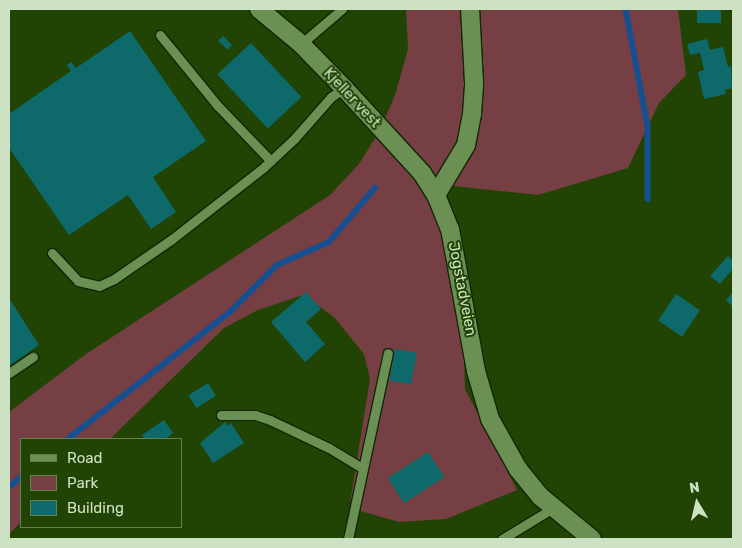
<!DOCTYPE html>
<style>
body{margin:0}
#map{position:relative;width:742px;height:548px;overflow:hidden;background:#214303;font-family:Rubik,sans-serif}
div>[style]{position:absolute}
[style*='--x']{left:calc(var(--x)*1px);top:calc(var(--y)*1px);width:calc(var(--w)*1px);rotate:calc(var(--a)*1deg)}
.green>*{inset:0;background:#753f44}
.stream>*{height:5.5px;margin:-2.75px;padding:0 2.75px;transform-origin:2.75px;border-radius:2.75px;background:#175090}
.building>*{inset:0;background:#0e6a6a;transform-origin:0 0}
.roads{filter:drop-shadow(1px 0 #132607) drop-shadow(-1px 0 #132607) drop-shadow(0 1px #132607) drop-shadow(0 -1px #132607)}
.lane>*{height:9px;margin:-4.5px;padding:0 4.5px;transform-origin:4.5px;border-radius:4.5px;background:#6a9053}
.street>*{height:18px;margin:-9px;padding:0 9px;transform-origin:9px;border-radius:9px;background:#6a9053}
span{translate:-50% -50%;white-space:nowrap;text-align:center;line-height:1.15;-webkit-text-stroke:4px #214303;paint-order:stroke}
.street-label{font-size:15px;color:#cde2c2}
.frame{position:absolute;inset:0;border:10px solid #cde2c2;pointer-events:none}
.legend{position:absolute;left:20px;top:438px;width:162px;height:90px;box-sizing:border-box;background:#214303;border:1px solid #66834f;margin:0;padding:6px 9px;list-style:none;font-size:15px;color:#cde2c2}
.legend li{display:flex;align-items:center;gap:10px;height:25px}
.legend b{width:25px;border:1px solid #66834f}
.north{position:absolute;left:672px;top:478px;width:50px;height:50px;-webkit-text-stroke:4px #214303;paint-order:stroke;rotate:351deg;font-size:14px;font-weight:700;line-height:20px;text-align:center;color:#cde2c2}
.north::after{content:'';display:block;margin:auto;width:18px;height:22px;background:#cde2c2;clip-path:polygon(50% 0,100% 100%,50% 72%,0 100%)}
</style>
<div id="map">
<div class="green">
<div style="clip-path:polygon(406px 9px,678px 9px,686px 75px,659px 103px,628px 168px,538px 195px,434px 184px,463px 324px,465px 389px,517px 490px,446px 519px,399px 522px,353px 509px,350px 503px,370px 379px,364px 354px,334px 317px,303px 295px,258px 310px,224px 328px,110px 439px,21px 439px,21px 522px,9px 534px,9px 412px,86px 354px,330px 195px,359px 164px,380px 130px,395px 95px,408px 49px)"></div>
</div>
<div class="stream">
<div style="--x:626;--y:9;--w:120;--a:79.4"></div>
<div style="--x:648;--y:127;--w:72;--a:90"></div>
<div style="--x:68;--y:439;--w:207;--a:-38.1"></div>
<div style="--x:231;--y:311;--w:65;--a:-45"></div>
<div style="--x:277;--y:265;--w:57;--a:-23.9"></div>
<div style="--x:329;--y:242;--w:71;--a:-49.6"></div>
<div style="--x:9;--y:487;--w:16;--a:-40"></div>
</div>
<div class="building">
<div style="left:697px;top:9px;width:24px;height:14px"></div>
<div style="clip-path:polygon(130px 31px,206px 141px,153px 177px,176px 212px,151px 229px,128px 195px,69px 235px,9px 148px,9px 114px,71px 71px,67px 65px,71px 62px,76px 68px)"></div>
<div style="clip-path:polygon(223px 36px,232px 45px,228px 50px,218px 41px)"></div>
<div style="clip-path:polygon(707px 39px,710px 50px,723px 47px,728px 67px,731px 66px,732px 88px,725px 90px,726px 94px,704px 99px,698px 72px,704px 70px,700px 53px,690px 55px,687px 44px)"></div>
<div style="left:251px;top:43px;width:74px;height:46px;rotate:47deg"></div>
<div style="clip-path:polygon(728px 256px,733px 261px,733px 269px,720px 284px,710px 276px)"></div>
<div style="clip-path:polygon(306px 292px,321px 309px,306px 322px,325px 344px,305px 362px,271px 322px)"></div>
<div style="clip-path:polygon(733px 292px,733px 307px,726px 300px)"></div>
<div style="left:676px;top:294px;width:29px;height:32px;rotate:34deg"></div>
<div style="clip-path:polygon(9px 298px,39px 345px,9px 366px)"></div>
<div style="left:395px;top:349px;width:22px;height:32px;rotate:10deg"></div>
<div style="left:208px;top:383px;width:15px;height:23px;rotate:58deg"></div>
<div style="clip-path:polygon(164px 420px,173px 433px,165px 439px,145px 439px,142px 435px)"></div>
<div style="clip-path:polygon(225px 422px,227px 426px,231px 423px,244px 443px,213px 463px,200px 443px)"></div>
<div style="left:428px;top:452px;width:30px;height:48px;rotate:57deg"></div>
</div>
<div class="roads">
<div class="lane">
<div style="--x:160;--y:35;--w:92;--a:50.8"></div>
<div style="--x:218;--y:106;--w:76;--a:46.1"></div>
<div style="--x:301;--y:44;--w:54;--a:-40.5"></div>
<div style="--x:52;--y:253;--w:38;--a:47"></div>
<div style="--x:78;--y:281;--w:22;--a:13"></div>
<div style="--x:99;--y:286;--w:17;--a:-25"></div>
<div style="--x:114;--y:279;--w:70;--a:-34.6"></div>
<div style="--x:172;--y:239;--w:117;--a:-38"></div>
<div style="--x:264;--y:167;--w:41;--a:-43"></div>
<div style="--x:294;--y:139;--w:56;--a:-48.6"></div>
<div style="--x:331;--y:97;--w:16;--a:-35"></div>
<div style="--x:9;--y:373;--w:29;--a:-34"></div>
<div style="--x:221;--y:415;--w:34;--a:0"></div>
<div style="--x:255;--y:415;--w:16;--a:18"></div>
<div style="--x:270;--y:420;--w:65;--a:25.4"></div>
<div style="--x:329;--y:448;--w:39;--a:31"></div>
<div style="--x:348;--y:539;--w:190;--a:-77.9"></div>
<div style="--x:502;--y:539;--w:60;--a:-31.3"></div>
</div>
<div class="street">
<div style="--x:259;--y:9;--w:55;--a:39.8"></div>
<div style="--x:301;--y:44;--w:62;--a:45.7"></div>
<div style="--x:344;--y:88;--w:115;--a:47.5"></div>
<div style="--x:422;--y:173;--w:26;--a:58"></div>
<div style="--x:436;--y:195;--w:37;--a:68"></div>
<div style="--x:450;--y:229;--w:144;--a:79.6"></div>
<div style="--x:476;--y:371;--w:50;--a:73.7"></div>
<div style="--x:490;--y:419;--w:57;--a:60.8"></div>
<div style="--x:518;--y:469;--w:36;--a:51"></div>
<div style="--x:541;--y:497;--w:66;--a:39.5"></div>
<div style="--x:436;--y:195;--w:58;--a:-59"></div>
<div style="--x:466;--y:145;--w:32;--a:-79"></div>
<div style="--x:472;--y:114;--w:32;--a:-86"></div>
<div style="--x:474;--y:82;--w:73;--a:-93.1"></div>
</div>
</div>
<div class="street-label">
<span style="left:352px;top:98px;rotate:47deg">Kjeller vest</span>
<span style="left:462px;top:289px;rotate:79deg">Jogstadveien</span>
</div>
<div class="frame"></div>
<ul class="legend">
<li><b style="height:6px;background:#6a9053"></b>Road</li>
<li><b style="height:14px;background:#753f44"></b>Park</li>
<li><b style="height:14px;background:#0e6a6a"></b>Building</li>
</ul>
<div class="north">N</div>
</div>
